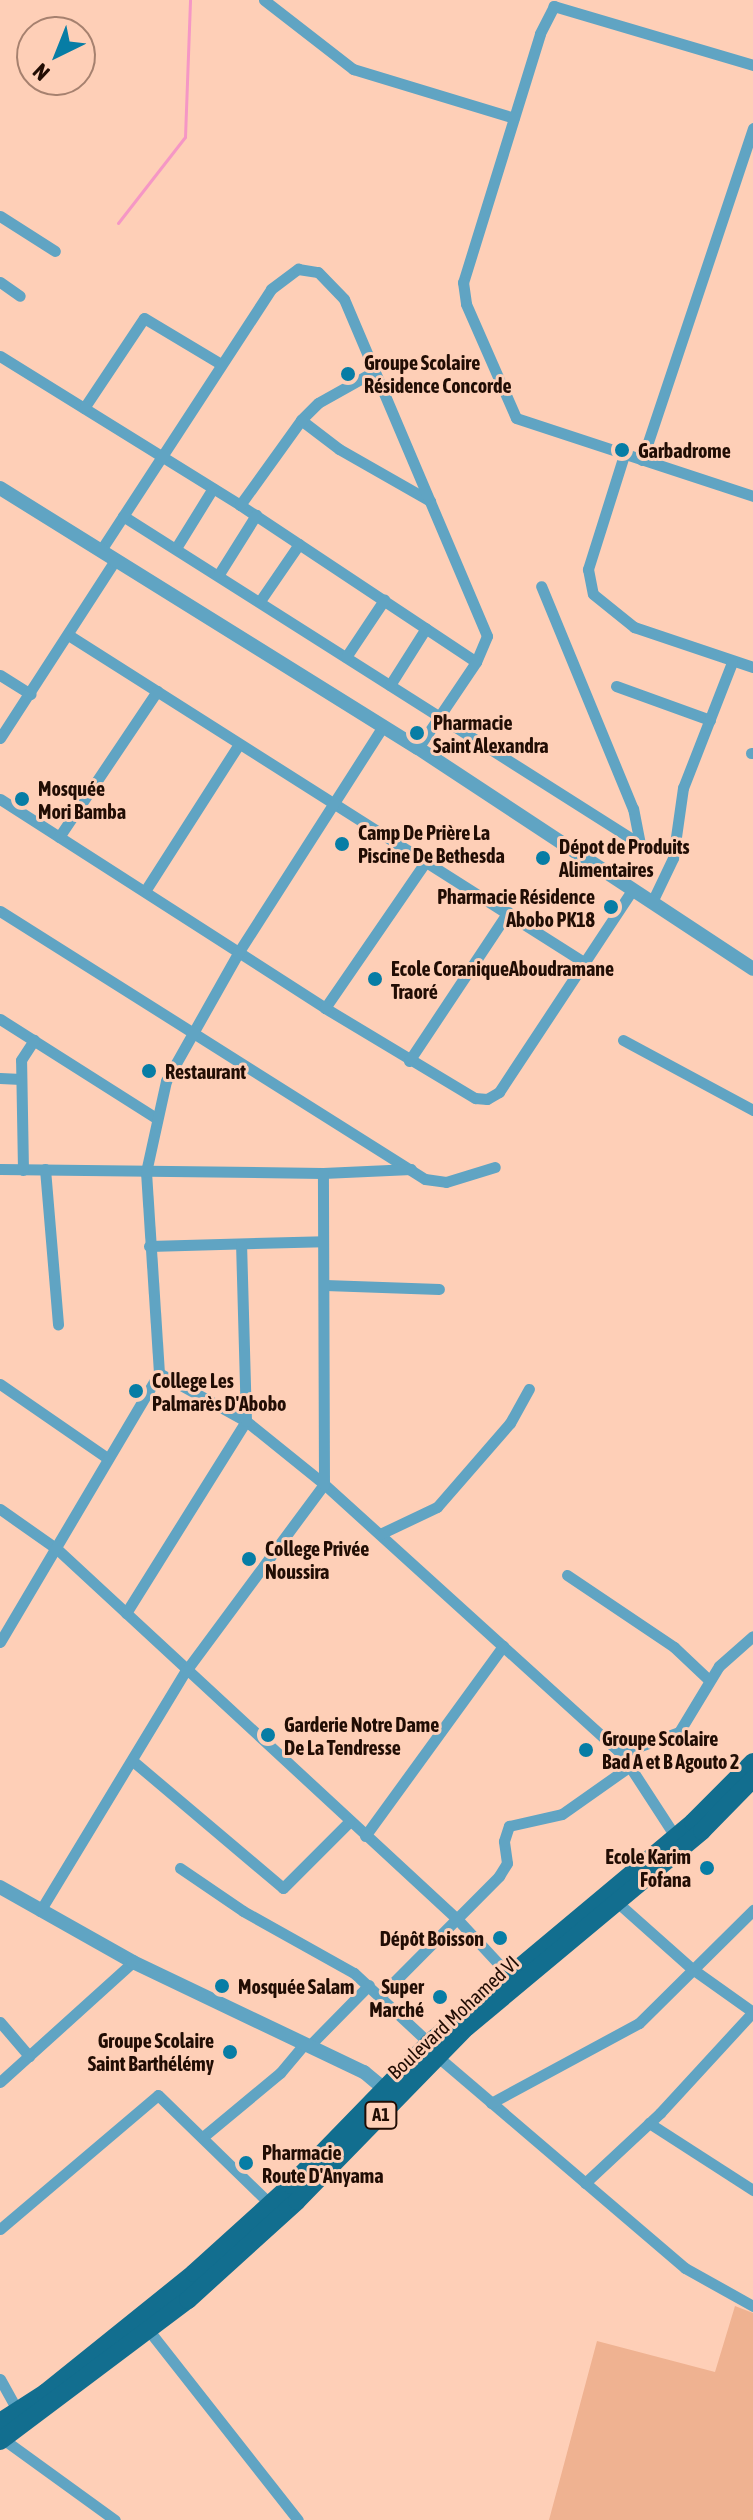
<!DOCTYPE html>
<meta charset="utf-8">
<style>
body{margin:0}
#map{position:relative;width:753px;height:2520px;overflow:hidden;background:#fecfb7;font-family:"Asap Condensed",sans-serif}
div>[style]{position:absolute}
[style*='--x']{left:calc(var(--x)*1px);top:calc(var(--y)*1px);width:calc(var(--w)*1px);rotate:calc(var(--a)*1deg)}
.green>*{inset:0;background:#efb291}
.stream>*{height:3px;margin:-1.5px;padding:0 1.5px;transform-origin:1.5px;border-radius:1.5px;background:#f597c5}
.minor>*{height:11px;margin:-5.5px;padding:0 5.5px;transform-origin:5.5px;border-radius:5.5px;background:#60a4c3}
.tertiary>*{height:14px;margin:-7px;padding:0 7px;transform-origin:7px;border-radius:7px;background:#60a4c3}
.primary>*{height:18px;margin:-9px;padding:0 9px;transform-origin:9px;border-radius:9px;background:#126e8f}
.dots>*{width:22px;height:22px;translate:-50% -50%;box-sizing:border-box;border:4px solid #fecfb7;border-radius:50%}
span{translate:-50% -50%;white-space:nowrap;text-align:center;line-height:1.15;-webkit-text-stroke:6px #fecfb7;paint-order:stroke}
.shield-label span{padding:2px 6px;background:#fecfb7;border:2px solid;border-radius:6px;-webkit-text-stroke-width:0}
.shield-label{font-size:18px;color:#210d04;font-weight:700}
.poi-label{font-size:20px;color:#210d04;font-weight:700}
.left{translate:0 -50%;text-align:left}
.right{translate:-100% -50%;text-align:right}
.street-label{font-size:20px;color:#210d04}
.north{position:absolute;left:16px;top:16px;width:80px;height:80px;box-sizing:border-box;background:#fecfb7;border:2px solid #a6816f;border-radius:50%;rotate:223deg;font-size:22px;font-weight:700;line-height:32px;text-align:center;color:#210d04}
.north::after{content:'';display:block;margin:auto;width:28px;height:36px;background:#077da5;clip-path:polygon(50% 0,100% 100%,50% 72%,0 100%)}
</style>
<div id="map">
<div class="green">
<div style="clip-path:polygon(735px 2306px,753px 2313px,753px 2520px,549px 2520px,597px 2341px,715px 2372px)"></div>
</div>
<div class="stream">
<div style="--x:118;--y:223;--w:109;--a:-52.1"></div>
<div style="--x:185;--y:137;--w:137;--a:-87.9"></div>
</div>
<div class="minor">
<div style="--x:264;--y:0;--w:113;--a:37.8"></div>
<div style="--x:353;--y:69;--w:168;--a:16.9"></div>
<div style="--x:753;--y:65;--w:208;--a:-163.5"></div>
<div style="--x:554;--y:6;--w:31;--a:117"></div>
<div style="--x:540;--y:34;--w:260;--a:107.2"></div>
<div style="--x:463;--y:282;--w:22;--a:82"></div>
<div style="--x:466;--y:304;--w:124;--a:66.3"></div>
<div style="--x:516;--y:418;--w:250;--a:18.2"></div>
<div style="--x:0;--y:216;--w:65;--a:32.5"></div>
<div style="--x:0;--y:282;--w:24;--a:35"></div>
<div style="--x:0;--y:356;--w:282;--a:31.8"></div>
<div style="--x:240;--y:505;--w:283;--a:33.6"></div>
<div style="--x:375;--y:371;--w:65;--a:150.7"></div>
<div style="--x:318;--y:403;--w:24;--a:135"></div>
<div style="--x:301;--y:420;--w:48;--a:37.3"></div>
<div style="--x:339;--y:449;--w:105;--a:29.7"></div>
<div style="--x:84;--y:408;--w:108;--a:-56.3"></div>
<div style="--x:144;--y:318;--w:90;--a:30.9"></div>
<div style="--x:624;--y:455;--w:120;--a:107.5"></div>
<div style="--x:588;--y:569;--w:25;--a:79"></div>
<div style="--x:593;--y:594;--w:53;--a:38.8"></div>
<div style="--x:634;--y:627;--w:126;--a:18.6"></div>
<div style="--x:642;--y:460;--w:350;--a:-71.5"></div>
<div style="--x:240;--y:505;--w:105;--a:-54.3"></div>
<div style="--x:123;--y:516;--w:612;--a:32.39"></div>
<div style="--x:640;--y:844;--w:36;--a:-101"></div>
<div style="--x:633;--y:809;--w:241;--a:-112.4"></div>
<div style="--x:176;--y:548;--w:70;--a:-58.3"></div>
<div style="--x:101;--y:550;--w:311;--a:-56.9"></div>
<div style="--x:271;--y:289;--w:34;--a:-37"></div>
<div style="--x:298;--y:269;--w:20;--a:9"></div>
<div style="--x:318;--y:272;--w:37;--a:46"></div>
<div style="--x:344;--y:299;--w:366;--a:67"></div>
<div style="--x:487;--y:636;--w:28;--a:113"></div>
<div style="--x:476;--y:662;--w:104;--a:124"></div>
<div style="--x:219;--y:574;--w:70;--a:-57.9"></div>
<div style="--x:260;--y:601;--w:69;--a:-55.6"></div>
<div style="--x:70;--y:636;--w:610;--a:32.41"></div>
<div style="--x:346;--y:657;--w:69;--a:-56.3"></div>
<div style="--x:0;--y:675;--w:36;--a:32"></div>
<div style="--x:390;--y:685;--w:67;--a:-57.7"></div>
<div style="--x:616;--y:686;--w:100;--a:19.9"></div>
<div style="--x:0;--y:738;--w:213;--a:-57.1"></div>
<div style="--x:751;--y:753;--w:2;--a:0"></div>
<div style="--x:0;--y:799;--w:386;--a:32.7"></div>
<div style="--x:325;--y:1008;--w:175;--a:31"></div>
<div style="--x:475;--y:1098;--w:12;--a:5"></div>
<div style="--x:487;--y:1099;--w:14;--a:-30"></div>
<div style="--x:499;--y:1092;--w:242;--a:-56.6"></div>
<div style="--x:59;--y:837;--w:176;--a:-56.1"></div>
<div style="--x:145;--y:891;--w:174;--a:-57.4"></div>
<div style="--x:652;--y:902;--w:49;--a:-64.5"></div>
<div style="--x:673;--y:858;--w:71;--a:-81.9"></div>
<div style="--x:683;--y:788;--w:135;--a:-68.7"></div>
<div style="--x:0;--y:911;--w:502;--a:32.24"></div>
<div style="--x:425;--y:1179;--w:21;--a:8"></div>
<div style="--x:446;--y:1182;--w:51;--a:-17"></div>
<div style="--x:325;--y:1008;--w:178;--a:-55.5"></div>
<div style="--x:0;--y:1019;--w:185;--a:32.4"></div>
<div style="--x:623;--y:1040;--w:148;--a:28.3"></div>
<div style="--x:409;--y:1061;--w:179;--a:-56.4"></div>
<div style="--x:0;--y:1078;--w:21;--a:3"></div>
<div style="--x:0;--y:1169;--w:323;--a:0.7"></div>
<div style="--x:323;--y:1173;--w:88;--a:-2.6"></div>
<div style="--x:45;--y:1169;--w:156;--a:85.2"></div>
<div style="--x:23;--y:1170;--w:110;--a:-91"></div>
<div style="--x:21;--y:1060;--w:24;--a:-57"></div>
<div style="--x:149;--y:1246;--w:174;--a:-1.6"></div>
<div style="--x:325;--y:1285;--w:114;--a:2"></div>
<div style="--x:159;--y:1373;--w:99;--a:28.9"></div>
<div style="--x:246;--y:1421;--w:100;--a:38.9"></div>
<div style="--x:324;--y:1484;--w:401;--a:42.2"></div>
<div style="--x:621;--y:1753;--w:99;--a:57"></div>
<div style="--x:0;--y:1384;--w:129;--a:34.6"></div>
<div style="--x:0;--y:1509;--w:70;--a:35.1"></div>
<div style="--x:57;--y:1549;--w:546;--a:42.77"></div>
<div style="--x:458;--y:1920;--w:74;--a:47.2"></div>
<div style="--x:380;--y:1534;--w:63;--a:-25.3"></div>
<div style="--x:437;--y:1507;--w:111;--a:-49"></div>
<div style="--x:510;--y:1423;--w:39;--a:-61"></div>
<div style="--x:567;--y:1575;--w:129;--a:33.9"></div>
<div style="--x:674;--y:1647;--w:48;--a:43.3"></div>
<div style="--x:126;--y:1613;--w:226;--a:-58"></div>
<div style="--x:246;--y:1421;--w:177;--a:-91.6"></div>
<div style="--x:0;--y:1642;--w:312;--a:-59.4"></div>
<div style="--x:159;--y:1373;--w:201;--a:-93.7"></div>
<div style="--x:146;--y:1172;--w:93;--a:-77.6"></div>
<div style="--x:166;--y:1081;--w:147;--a:-60.6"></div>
<div style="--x:238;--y:953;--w:267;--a:-57.4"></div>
<div style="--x:621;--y:1753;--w:62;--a:-19.9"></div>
<div style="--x:679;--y:1732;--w:77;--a:-58.8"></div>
<div style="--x:719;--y:1666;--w:45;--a:-41.4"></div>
<div style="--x:134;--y:1762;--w:195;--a:40.2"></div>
<div style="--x:283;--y:1888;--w:93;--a:-45"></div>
<div style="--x:365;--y:1836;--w:235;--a:-54"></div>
<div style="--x:180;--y:1868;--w:76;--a:34.3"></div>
<div style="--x:243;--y:1911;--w:127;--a:29.2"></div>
<div style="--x:354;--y:1973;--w:103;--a:43"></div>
<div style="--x:618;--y:1903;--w:98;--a:41.7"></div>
<div style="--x:691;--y:1968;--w:76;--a:35.4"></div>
<div style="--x:40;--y:1911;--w:280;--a:-58.8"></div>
<div style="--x:185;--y:1672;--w:234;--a:-53.5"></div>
<div style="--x:324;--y:1484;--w:311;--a:-90.2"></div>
<div style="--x:381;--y:1995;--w:168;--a:-45.2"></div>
<div style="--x:499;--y:1876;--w:15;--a:-58"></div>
<div style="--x:507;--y:1863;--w:22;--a:-98"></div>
<div style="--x:504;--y:1841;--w:16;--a:-72"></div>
<div style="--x:509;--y:1826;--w:54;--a:-12.8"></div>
<div style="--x:562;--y:1814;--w:83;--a:-35.2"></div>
<div style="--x:0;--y:2022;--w:45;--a:49.5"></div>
<div style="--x:310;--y:2045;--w:84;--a:-45.5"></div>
<div style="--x:438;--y:2057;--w:325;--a:40.5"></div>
<div style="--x:685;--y:2268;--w:78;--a:29.2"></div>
<div style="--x:0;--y:2082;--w:179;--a:-42.1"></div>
<div style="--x:491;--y:2103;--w:168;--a:-28.4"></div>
<div style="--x:639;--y:2023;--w:161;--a:-44.7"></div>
<div style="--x:649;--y:2123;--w:124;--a:32.8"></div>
<div style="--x:204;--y:2136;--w:99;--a:-39.7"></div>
<div style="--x:280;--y:2073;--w:39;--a:-50"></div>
<div style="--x:585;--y:2183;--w:103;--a:-43"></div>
<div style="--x:660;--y:2113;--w:137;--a:-47.4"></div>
<div style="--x:0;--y:2229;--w:207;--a:-40.3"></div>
<div style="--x:158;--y:2095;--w:156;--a:44.2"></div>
<div style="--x:150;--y:2332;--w:239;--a:51.8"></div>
<div style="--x:0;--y:2379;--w:37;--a:61"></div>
<div style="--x:3;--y:2439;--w:138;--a:35.9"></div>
</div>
<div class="tertiary">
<div style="--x:0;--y:488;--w:492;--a:31.9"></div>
<div style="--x:418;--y:748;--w:401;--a:33.4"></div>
<div style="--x:0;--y:1887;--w:153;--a:29.4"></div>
<div style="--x:133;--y:1962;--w:256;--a:25.5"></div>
<div style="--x:364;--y:2072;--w:26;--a:40"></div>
</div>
<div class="primary">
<div style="--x:0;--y:2422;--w:54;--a:-32.8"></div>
<div style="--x:45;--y:2393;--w:191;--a:-38.8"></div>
<div style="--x:194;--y:2273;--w:131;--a:-42.2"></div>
<div style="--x:291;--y:2185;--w:198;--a:-45.8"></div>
<div style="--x:429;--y:2043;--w:344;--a:-39.9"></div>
<div style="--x:693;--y:1822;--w:85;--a:-45"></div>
<div style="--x:0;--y:2441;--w:235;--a:-36.9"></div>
<div style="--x:188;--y:2300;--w:147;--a:-42.2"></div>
<div style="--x:297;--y:2201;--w:243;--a:-45.7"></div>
<div style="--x:467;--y:2027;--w:306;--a:-39.8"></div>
<div style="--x:702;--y:1831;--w:73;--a:-45.6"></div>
</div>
<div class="dots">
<div style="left:348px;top:374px;background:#077da5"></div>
<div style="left:622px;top:450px;background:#077da5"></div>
<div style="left:417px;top:733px;background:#077da5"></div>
<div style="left:22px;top:799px;background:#077da5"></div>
<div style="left:342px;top:844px;background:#077da5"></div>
<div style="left:543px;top:858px;background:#077da5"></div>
<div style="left:611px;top:907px;background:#077da5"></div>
<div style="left:375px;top:979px;background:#077da5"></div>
<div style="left:149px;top:1071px;background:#077da5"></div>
<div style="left:136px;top:1391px;background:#077da5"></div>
<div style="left:249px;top:1559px;background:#077da5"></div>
<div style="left:268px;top:1735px;background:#077da5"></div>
<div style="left:586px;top:1750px;background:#077da5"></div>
<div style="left:707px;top:1868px;background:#077da5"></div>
<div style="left:500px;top:1938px;background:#077da5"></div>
<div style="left:222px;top:1986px;background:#077da5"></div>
<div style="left:440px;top:1997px;background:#077da5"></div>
<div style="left:230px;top:2052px;background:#077da5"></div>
<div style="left:246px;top:2163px;background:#077da5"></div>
</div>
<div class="shield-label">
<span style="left:381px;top:2115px">A1</span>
</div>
<div class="poi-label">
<span class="left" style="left:364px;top:374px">Groupe Scolaire<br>Résidence Concorde</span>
<span class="left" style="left:638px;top:450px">Garbadrome</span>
<span class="left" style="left:433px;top:734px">Pharmacie<br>Saint Alexandra</span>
<span class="left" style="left:38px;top:800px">Mosquée<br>Mori Bamba</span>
<span class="left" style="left:358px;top:844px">Camp De Prière La<br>Piscine De Bethesda</span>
<span class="left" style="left:559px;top:858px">Dépot de Produits<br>Alimentaires</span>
<span class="right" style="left:595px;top:908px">Pharmacie Résidence<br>Abobo PK18</span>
<span class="left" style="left:391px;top:980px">Ecole CoraniqueAboudramane<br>Traoré</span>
<span class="left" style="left:165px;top:1071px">Restaurant</span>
<span class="left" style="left:152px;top:1392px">College Les<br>Palmarès D'Abobo</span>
<span class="left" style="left:265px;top:1560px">College Privée<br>Noussira</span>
<span class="left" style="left:284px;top:1736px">Garderie Notre Dame<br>De La Tendresse</span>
<span class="left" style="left:602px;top:1750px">Groupe Scolaire<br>Bad A et B Agouto 2</span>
<span class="right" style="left:691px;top:1868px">Ecole Karim<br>Fofana</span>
<span class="right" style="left:484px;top:1938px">Dépôt Boisson</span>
<span class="left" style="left:238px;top:1986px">Mosquée Salam</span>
<span class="right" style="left:424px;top:1998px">Super<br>Marché</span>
<span class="right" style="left:214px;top:2052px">Groupe Scolaire<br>Saint Barthélémy</span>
<span class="left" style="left:262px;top:2164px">Pharmacie<br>Route D'Anyama</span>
</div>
<div class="street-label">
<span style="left:453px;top:2017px;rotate:-43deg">Boulevard Mohamed VI</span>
</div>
<div class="north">N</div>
</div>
